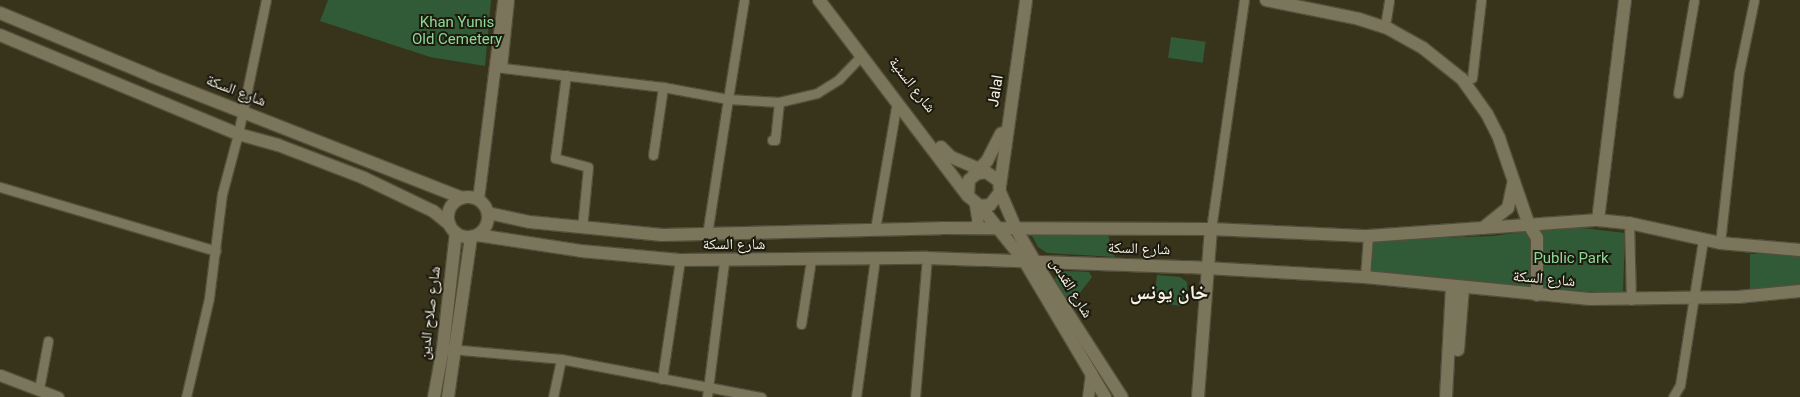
<!DOCTYPE html>
<meta charset="utf-8">
<style>
body{margin:0}
#map{position:relative;width:1800px;height:397px;overflow:hidden;background:#38331b;font-family:Roboto,"Noto Naskh Arabic",sans-serif}
div>[style]{position:absolute}
[style*='--x']{left:calc(var(--x)*1px);top:calc(var(--y)*1px);width:calc(var(--w)*1px);rotate:calc(var(--a)*1deg)}
.green>*{inset:0;background:#305b36;transform-origin:0 0}
.roads{filter:drop-shadow(1px 0 #524f3a) drop-shadow(-1px 0 #524f3a) drop-shadow(0 1px #524f3a) drop-shadow(0 -1px #524f3a)}
.minor>*{height:9px;margin:-4.5px;padding:0 4.5px;transform-origin:4.5px;border-radius:4.5px;background:#7a755b}
.tertiary>*{height:11px;margin:-5.5px;padding:0 5.5px;transform-origin:5.5px;border-radius:5.5px;background:#7a755b}
.secondary>*{height:12px;margin:-6px;padding:0 6px;transform-origin:6px;border-radius:6px;background:#7a755b}
.secondary>.ring{margin:-6px;padding:0;box-sizing:content-box;background:none;border:12px solid #7a755b;border-radius:50%}
span{translate:-50% -50%;white-space:nowrap;text-align:center;line-height:1.15;-webkit-text-stroke:4px #1d1b10;paint-order:stroke}
.park-label{font-size:15px;color:#8cd995}
.street-label{font-size:15px;color:#f5f2e3}
.district-label{font-size:20px;color:#f5f2e3;font-weight:700}
</style>
<div id="map">
<div class="green">
<div style="clip-path:polygon(328px 0,491px 0,485px 66px,430px 57px,320px 21px)"></div>
<div style="left:1171px;top:37px;width:35px;height:21px;rotate:8deg"></div>
<div style="clip-path:polygon(1565px 226px,1625px 233px,1623px 294px,1370px 275px,1372px 240px,1493px 236px)"></div>
<div style="clip-path:polygon(1031px 234px,1108px 235px,1115px 257px,1047px 253px,1038px 247px)"></div>
<div style="left:1750px;top:254px;width:50px;height:38px"></div>
<div style="clip-path:polygon(1065px 271px,1089px 272px,1092px 277px,1070px 306px,1055px 280px,1056px 275px)"></div>
<div style="clip-path:polygon(1157px 275px,1180px 277px,1187px 282px,1187px 300px,1181px 306px,1166px 304px,1165px 293px,1155px 292px)"></div>
</div>
<div class="roads">
<div class="minor">
<div style="--x:744;--y:0;--w:100;--a:99.2"></div>
<div style="--x:728;--y:99;--w:51;--a:3.4"></div>
<div style="--x:779;--y:102;--w:39;--a:-13"></div>
<div style="--x:817;--y:93;--w:26;--a:-32"></div>
<div style="--x:839;--y:79;--w:32;--a:-46"></div>
<div style="--x:1386;--y:20;--w:20;--a:-81"></div>
<div style="--x:495;--y:67;--w:169;--a:6.8"></div>
<div style="--x:663;--y:87;--w:66;--a:10.5"></div>
<div style="--x:728;--y:99;--w:137;--a:98.8"></div>
<div style="--x:502;--y:67;--w:67;--a:-84"></div>
<div style="--x:566;--y:75;--w:84;--a:97.5"></div>
<div style="--x:555;--y:158;--w:34;--a:15"></div>
<div style="--x:588;--y:167;--w:61;--a:95.6"></div>
<div style="--x:1472;--y:78;--w:79;--a:-83.4"></div>
<div style="--x:1678;--y:93;--w:94;--a:-80.2"></div>
<div style="--x:772;--y:140;--w:3;--a:0"></div>
<div style="--x:775;--y:140;--w:38;--a:-84"></div>
<div style="--x:653;--y:155;--w:69;--a:-81.6"></div>
<div style="--x:0;--y:187;--w:225;--a:16.5"></div>
<div style="--x:1629;--y:223;--w:77;--a:88.5"></div>
<div style="--x:875;--y:229;--w:129;--a:-80.2"></div>
<div style="--x:1211;--y:229;--w:231;--a:-81.8"></div>
<div style="--x:1720;--y:243;--w:172;--a:-83.7"></div>
<div style="--x:1739;--y:72;--w:74;--a:-78.2"></div>
<div style="--x:1365;--y:277;--w:41;--a:-85.8"></div>
<div style="--x:801;--y:324;--w:65;--a:-81.1"></div>
<div style="--x:450;--y:349;--w:111;--a:5.1"></div>
<div style="--x:561;--y:359;--w:204;--a:10.8"></div>
<div style="--x:662;--y:379;--w:120;--a:-81.4"></div>
<div style="--x:39;--y:389;--w:49;--a:-79.4"></div>
<div style="--x:186;--y:397;--w:102;--a:-76.9"></div>
<div style="--x:209;--y:298;--w:105;--a:-82.9"></div>
<div style="--x:222;--y:194;--w:62;--a:-75.1"></div>
<div style="--x:238;--y:134;--w:137;--a:-78.2"></div>
<div style="--x:553;--y:397;--w:39;--a:-78"></div>
<div style="--x:707;--y:397;--w:136;--a:-82.8"></div>
<div style="--x:856;--y:397;--w:139;--a:-82.2"></div>
<div style="--x:915;--y:397;--w:140;--a:-85.1"></div>
<div style="--x:1673;--y:397;--w:14;--a:-60"></div>
<div style="--x:1680;--y:385;--w:147;--a:-81"></div>
</div>
<div class="tertiary">
<div style="--x:478;--y:199;--w:201;--a:-82.8"></div>
<div style="--x:970;--y:228;--w:9;--a:-27"></div>
<div style="--x:978;--y:224;--w:20;--a:-99"></div>
<div style="--x:0;--y:375;--w:62;--a:20.8"></div>
<div style="--x:1088;--y:397;--w:24;--a:-83"></div>
</div>
<div class="secondary">
<div style="--x:819;--y:0;--w:245;--a:52.8"></div>
<div style="--x:1266;--y:0;--w:95;--a:11.5"></div>
<div style="--x:1359;--y:19;--w:32;--a:18"></div>
<div style="--x:1389;--y:29;--w:39;--a:29"></div>
<div style="--x:1423;--y:48;--w:50;--a:38.5"></div>
<div style="--x:1462;--y:79;--w:43;--a:54.5"></div>
<div style="--x:1487;--y:114;--w:27;--a:63"></div>
<div style="--x:1499;--y:138;--w:92;--a:71"></div>
<div style="--x:1529;--y:225;--w:15;--a:58"></div>
<div style="--x:1537;--y:238;--w:57;--a:90"></div>
<div style="--x:0;--y:13;--w:164;--a:22.6"></div>
<div style="--x:151;--y:76;--w:334;--a:21.4"></div>
<div style="--x:0;--y:35;--w:258;--a:22.6"></div>
<div style="--x:238;--y:134;--w:41;--a:15.4"></div>
<div style="--x:278;--y:145;--w:92;--a:21"></div>
<div style="--x:364;--y:178;--w:76;--a:25.6"></div>
<div style="--x:433;--y:211;--w:21;--a:39"></div>
<div style="--x:941;--y:147;--w:14;--a:45"></div>
<div style="--x:951;--y:157;--w:38;--a:23"></div>
<div style="--x:974;--y:174;--w:18;--a:-45"></div>
<div style="--x:987;--y:161;--w:31;--a:-63"></div>
<div style="--x:1000;--y:186;--w:188;--a:-82"></div>
<div style="--x:1000;--y:192;--w:40;--a:66.6"></div>
<div style="--x:1016;--y:229;--w:48;--a:59.7"></div>
<div style="--x:1040;--y:270;--w:151;--a:57.2"></div>
<div class="ring" style="left:448px;top:197px;width:28px;height:28px"></div>
<div style="--x:980;--y:206;--w:10;--a:-6"></div>
<div style="--x:990;--y:205;--w:16;--a:-52"></div>
<div style="--x:1000;--y:192;--w:11;--a:-95"></div>
<div style="--x:999;--y:181;--w:16;--a:-145"></div>
<div style="--x:986;--y:172;--w:10;--a:169"></div>
<div style="--x:976;--y:174;--w:9;--a:139"></div>
<div style="--x:969;--y:180;--w:16;--a:94"></div>
<div style="--x:968;--y:196;--w:16;--a:40"></div>
<div style="--x:980;--y:206;--w:72;--a:51.2"></div>
<div style="--x:1025;--y:262;--w:157;--a:59.3"></div>
<div style="--x:488;--y:213;--w:43;--a:12.1"></div>
<div style="--x:530;--y:222;--w:133;--a:5.6"></div>
<div style="--x:662;--y:235;--w:279;--a:-1.4"></div>
<div style="--x:941;--y:228;--w:270;--a:0.2"></div>
<div style="--x:1211;--y:229;--w:157;--a:2.6"></div>
<div style="--x:1368;--y:236;--w:231;--a:-4"></div>
<div style="--x:1598;--y:220;--w:31;--a:6"></div>
<div style="--x:1629;--y:223;--w:93;--a:12.4"></div>
<div style="--x:1720;--y:243;--w:80;--a:5"></div>
<div style="--x:1598;--y:220;--w:222;--a:-83"></div>
<div style="--x:1483;--y:228;--w:32;--a:-39"></div>
<div style="--x:1508;--y:208;--w:25;--a:-78"></div>
<div style="--x:477;--y:235;--w:105;--a:8.7"></div>
<div style="--x:581;--y:251;--w:99;--a:5.2"></div>
<div style="--x:680;--y:260;--w:247;--a:-0.5"></div>
<div style="--x:927;--y:258;--w:262;--a:2"></div>
<div style="--x:1189;--y:267;--w:176;--a:3.3"></div>
<div style="--x:1365;--y:277;--w:226;--a:5.6"></div>
<div style="--x:1590;--y:299;--w:148;--a:-0.8"></div>
<div style="--x:1738;--y:297;--w:62;--a:-5.5"></div>
<div style="--x:1458;--y:350;--w:62;--a:-85.4"></div>
<div style="--x:434;--y:397;--w:50;--a:-79.6"></div>
<div style="--x:443;--y:348;--w:116;--a:-83.6"></div>
<div style="--x:448;--y:397;--w:162;--a:-81.8"></div>
<div style="--x:1198;--y:397;--w:169;--a:-85.6"></div>
<div style="--x:1446;--y:397;--w:110;--a:-86.9"></div>
</div>
</div>
<div class="park-label">
<span style="left:457px;top:31px">Khan Yunis<br>Old Cemetery</span>
<span style="left:1571px;top:259px">Public Park</span>
</div>
<div class="street-label">
<span style="left:912px;top:85px;rotate:52deg">شارع السنية</span>
<span style="left:236px;top:91px;rotate:21deg">شارع السكة</span>
<span style="left:996px;top:91px;rotate:-81deg">Jalal</span>
<span style="left:734px;top:245px">شارع السكة</span>
<span style="left:1139px;top:249px;rotate:2deg">شارع السكة</span>
<span style="left:1544px;top:279px;rotate:5deg">شارع السكة</span>
<span style="left:1071px;top:288px;rotate:58deg">شارع القدس</span>
<span style="left:430px;top:313px;rotate:-83deg">شارع صلاح الدين</span>
</div>
<div class="district-label">
<span style="left:1169px;top:292px">خان يونس</span>
</div>
</div>
